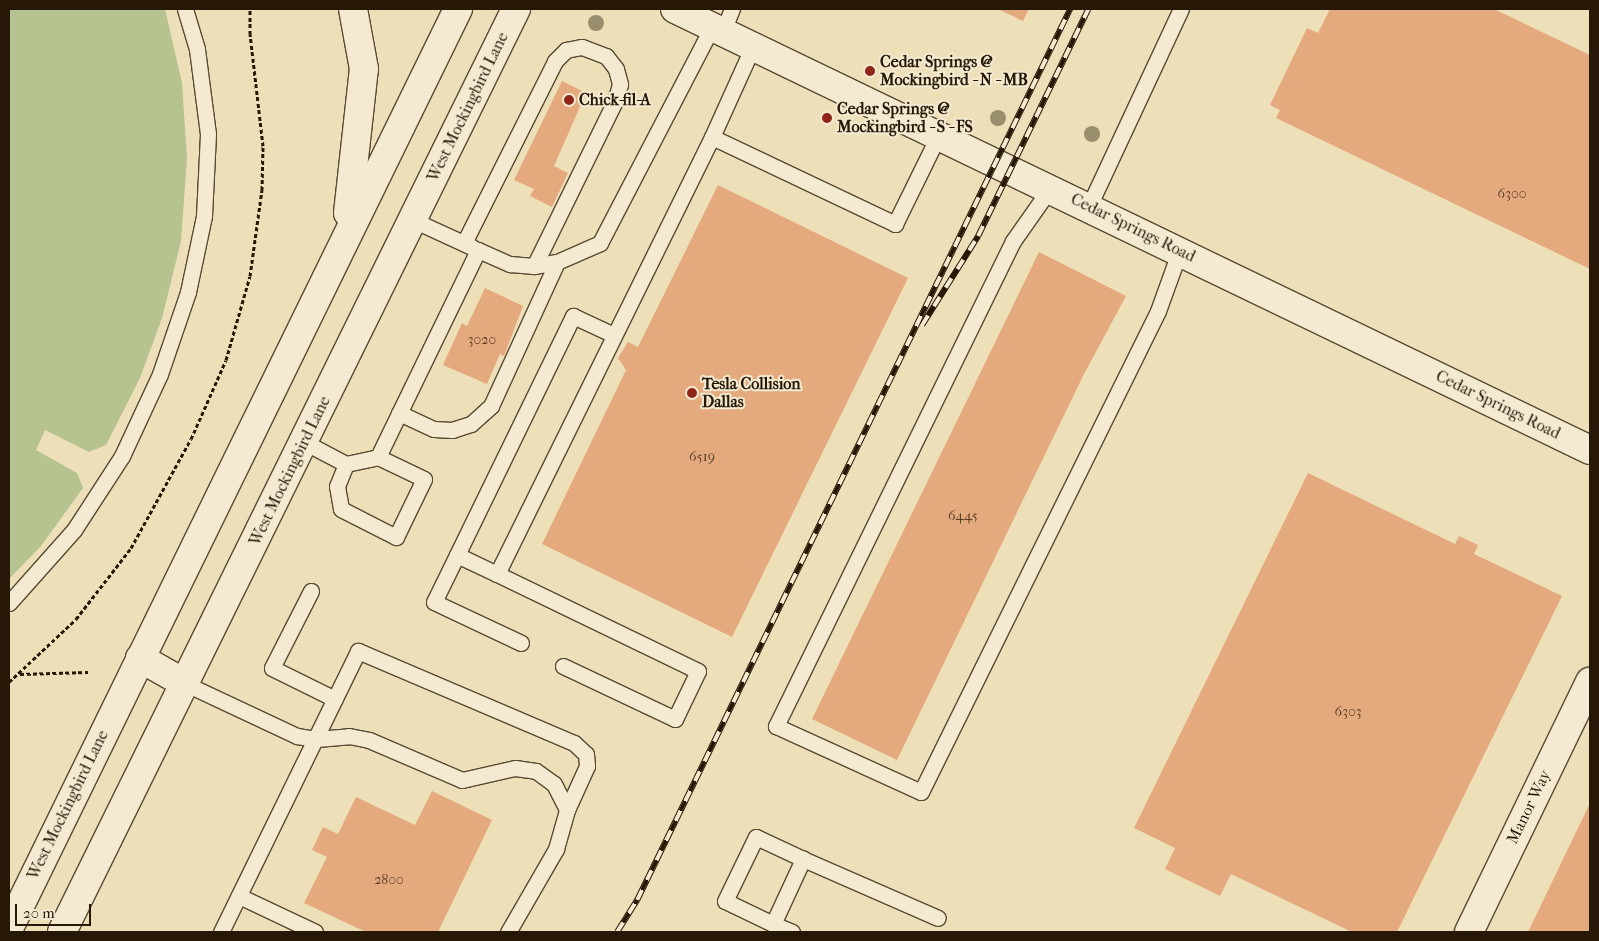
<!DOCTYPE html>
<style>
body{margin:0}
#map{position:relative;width:1599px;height:941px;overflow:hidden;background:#eddfb8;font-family:"IM FELL French Canon",serif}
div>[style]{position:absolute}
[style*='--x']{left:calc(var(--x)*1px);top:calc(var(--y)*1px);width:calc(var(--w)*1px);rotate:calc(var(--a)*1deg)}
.green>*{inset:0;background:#b6c290}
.building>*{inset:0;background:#e4aa7e}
.path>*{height:3px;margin-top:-1.5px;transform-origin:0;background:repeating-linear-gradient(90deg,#271707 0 4px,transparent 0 6.5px)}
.roads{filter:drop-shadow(1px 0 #584933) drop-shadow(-1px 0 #584933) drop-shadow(0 1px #584933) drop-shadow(0 -1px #584933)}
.service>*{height:15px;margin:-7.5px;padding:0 7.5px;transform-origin:7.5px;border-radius:7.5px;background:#f3ead1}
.tertiary>*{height:28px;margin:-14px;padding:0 14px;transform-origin:14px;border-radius:14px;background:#f3ead1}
.secondary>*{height:28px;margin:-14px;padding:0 14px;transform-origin:14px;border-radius:14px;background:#f3ead1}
.rail>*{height:5.5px;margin-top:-2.75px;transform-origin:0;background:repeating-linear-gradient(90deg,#f3ead1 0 11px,#271707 0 22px);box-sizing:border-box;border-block:1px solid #271707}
.trees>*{width:16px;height:16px;margin:-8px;border-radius:50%;background:#988d6d}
.dots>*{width:14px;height:14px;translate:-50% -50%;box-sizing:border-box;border:2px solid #f3ead1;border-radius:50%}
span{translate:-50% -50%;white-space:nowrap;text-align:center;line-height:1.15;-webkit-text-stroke:4px #f3ead1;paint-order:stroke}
.number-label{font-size:14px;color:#563c25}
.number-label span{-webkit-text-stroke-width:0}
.poi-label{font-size:16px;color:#271707;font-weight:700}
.left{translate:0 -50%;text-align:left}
.street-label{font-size:16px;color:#271707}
.frame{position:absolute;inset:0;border:10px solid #271707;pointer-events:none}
.scale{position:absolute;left:15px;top:904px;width:76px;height:22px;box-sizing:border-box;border:2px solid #271707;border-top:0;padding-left:6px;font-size:15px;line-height:18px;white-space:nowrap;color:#271707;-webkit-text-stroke:4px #f3ead1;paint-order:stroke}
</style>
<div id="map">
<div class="green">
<div style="clip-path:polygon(9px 9px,165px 9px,182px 83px,187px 158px,181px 241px,162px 318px,140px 378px,106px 445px,89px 452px,45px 430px,36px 450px,77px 473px,83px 488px,41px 546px,9px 579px)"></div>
</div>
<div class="building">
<div style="clip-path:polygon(998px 9px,1029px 9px,1023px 21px)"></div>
<div style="clip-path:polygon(1330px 9px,1494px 9px,1590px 55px,1590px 269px,1276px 118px,1280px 110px,1270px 105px,1307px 28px,1318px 33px)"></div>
<div style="clip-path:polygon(562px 81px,586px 93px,554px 166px,568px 173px,552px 207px,530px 196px,534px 189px,514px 180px)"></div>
<div style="clip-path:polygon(718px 185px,908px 278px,732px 637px,542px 544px,626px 370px,618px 358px,628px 342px,638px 347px)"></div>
<div style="clip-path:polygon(1039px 252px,1126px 296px,1083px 376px,897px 760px,812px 719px)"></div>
<div style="clip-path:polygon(485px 288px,523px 306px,504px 356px,500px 354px,487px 384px,443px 365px,462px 323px,467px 326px)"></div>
<div style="clip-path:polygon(1308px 473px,1455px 544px,1459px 536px,1478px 545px,1474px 554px,1562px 596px,1397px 932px,1352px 932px,1231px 874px,1220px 896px,1165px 869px,1175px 848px,1134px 828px)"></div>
<div style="clip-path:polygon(432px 791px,492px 820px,438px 932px,366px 932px,304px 903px,327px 857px,312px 850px,323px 827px,338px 834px,356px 797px,415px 825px)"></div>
<div style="clip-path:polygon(1590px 803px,1590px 932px,1528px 932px)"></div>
</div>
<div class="path">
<div style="--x:20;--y:674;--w:68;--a:-1.7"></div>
<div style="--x:9;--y:682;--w:92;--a:-43.2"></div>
<div style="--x:76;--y:619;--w:90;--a:-52.2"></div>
<div style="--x:131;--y:548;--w:124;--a:-61.2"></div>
<div style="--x:191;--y:439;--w:86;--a:-66.1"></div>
<div style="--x:226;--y:360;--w:87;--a:-74.1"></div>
<div style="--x:250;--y:276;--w:87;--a:-82.1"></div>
<div style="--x:262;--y:190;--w:44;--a:-88.7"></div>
<div style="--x:263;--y:146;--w:113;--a:-96.6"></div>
<div style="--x:250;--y:34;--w:25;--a:-90"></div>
</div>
<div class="roads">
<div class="service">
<div style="--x:723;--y:31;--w:24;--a:-68"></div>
<div style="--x:712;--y:137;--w:203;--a:25.4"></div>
<div style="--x:895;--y:224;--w:100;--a:-63.9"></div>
<div style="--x:1051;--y:187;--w:66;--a:125.1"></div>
<div style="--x:1013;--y:241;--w:540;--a:116.04"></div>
<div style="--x:776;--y:726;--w:159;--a:24.5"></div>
<div style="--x:921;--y:792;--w:536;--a:-63.77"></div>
<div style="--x:1158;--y:311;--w:65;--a:-70.2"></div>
<div style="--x:1089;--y:206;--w:217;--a:-65"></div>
<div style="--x:413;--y:220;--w:65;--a:24.6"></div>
<div style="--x:464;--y:243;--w:203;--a:-63.4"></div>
<div style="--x:555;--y:61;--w:16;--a:-45"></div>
<div style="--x:566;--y:50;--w:16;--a:-11"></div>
<div style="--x:582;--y:47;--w:26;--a:21"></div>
<div style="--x:606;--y:56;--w:16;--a:52"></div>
<div style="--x:616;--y:69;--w:16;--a:75"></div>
<div style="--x:620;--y:84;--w:18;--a:106"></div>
<div style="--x:615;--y:101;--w:184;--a:116.1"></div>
<div style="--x:399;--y:413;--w:38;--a:25"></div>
<div style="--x:434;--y:429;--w:18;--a:3"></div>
<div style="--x:452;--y:430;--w:20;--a:-18"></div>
<div style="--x:471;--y:424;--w:27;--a:-42"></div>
<div style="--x:491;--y:406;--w:158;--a:-65.4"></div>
<div style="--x:304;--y:442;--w:47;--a:27.6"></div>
<div style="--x:346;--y:464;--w:33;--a:-12"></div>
<div style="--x:378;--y:457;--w:230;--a:-64.2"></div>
<div style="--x:478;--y:250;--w:35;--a:24"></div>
<div style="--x:510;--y:264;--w:24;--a:5"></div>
<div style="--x:534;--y:266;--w:23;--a:-10"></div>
<div style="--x:557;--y:262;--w:47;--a:-23.8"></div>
<div style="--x:600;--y:243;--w:243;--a:-62.6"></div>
<div style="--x:346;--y:464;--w:24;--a:112"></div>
<div style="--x:337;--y:486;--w:23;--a:80"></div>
<div style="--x:341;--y:509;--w:62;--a:27"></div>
<div style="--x:396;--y:537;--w:64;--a:-64.2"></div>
<div style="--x:424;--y:479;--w:51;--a:-154.4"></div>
<div style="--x:457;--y:555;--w:266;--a:-64.1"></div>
<div style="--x:573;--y:316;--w:45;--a:24.9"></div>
<div style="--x:497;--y:574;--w:44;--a:-154.6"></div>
<div style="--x:457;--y:555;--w:52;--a:116.1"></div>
<div style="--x:434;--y:602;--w:96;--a:25.2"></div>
<div style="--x:311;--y:591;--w:86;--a:116.9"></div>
<div style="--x:272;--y:668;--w:70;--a:26.2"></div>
<div style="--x:9;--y:603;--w:98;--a:-48.3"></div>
<div style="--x:74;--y:530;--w:88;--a:-57"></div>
<div style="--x:122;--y:456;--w:90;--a:-65.1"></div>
<div style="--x:160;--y:374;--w:87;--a:-71.1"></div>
<div style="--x:188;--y:292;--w:78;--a:-78.1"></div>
<div style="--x:204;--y:216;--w:82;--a:-87.2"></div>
<div style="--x:208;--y:134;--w:86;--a:-97.4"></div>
<div style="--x:197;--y:49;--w:42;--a:-106.7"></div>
<div style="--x:563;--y:666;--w:124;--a:25.3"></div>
<div style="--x:675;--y:719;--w:53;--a:-64.4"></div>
<div style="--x:698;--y:671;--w:223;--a:-154.2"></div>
<div style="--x:497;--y:574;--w:487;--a:-63.8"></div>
<div style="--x:712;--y:137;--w:100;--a:-65.7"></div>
<div style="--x:186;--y:684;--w:123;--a:25.1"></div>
<div style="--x:297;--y:736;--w:20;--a:9"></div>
<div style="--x:317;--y:739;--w:32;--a:-5"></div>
<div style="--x:349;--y:736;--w:20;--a:11"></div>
<div style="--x:369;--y:740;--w:101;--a:23.3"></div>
<div style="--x:462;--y:780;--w:54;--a:-12.8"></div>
<div style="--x:515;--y:768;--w:21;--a:8"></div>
<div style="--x:536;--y:771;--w:22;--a:36"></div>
<div style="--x:554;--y:784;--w:29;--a:63"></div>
<div style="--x:567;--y:810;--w:41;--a:105.8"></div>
<div style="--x:556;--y:849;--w:96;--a:120"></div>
<div style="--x:239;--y:896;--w:84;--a:25.3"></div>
<div style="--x:773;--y:924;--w:53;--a:-154.4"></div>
<div style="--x:725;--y:901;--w:71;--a:-64.2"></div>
<div style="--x:756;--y:837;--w:52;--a:25.1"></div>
<div style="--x:221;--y:932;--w:313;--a:-64"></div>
<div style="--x:358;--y:651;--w:235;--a:23.1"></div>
<div style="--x:574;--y:743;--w:16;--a:43"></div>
<div style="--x:586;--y:754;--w:12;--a:85"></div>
<div style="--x:587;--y:766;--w:48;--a:114.4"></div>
<div style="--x:792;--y:932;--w:21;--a:-157"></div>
<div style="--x:773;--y:924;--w:72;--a:-65.2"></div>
<div style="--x:803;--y:859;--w:147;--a:23.6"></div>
</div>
<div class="tertiary">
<div style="--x:1469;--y:932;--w:278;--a:-64.2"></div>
</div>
<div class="secondary">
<div style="--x:675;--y:9;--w:1016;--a:25.73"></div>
<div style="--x:348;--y:213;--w:145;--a:-83.7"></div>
<div style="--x:364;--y:69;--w:61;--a:-100.4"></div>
<div style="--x:140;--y:658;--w:53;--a:29.5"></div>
<div style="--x:9;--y:928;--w:1023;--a:-63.96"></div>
<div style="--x:62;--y:932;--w:1029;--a:-63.81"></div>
</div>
</div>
<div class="rail">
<div style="--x:922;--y:325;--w:105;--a:-57.8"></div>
<div style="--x:978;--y:236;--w:252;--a:-64.1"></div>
<div style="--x:617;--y:932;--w:38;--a:-58"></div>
<div style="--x:637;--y:900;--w:991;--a:-64.08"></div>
</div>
<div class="trees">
<div style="left:596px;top:23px"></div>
<div style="left:998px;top:118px"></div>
<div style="left:1092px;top:134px"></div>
</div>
<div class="dots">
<div style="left:870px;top:71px;background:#8f2418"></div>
<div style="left:569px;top:100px;background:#8f2418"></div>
<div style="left:827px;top:118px;background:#8f2418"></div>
<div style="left:692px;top:393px;background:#8f2418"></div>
</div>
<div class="number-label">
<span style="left:1512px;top:194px">6300</span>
<span style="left:482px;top:340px">3020</span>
<span style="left:702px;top:457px">6519</span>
<span style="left:963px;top:516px">6445</span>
<span style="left:1348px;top:712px">6303</span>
<span style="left:389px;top:880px">2800</span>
</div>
<div class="poi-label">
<span class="left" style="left:880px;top:71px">Cedar Springs @<br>Mockingbird - N - MB</span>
<span class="left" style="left:579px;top:100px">Chick-fil-A</span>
<span class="left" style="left:837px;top:118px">Cedar Springs @<br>Mockingbird - S - FS</span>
<span class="left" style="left:702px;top:393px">Tesla Collision<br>Dallas</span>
</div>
<div class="street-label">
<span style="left:468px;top:107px;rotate:-64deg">West Mockingbird Lane</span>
<span style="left:1133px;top:228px;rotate:26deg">Cedar Springs Road</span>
<span style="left:1498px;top:405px;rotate:26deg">Cedar Springs Road</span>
<span style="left:290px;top:471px;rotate:-64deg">West Mockingbird Lane</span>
<span style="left:68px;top:805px;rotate:-64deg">West Mockingbird Lane</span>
<span style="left:1529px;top:807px;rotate:-64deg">Manor Way</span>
</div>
<div class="frame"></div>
<div class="scale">20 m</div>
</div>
